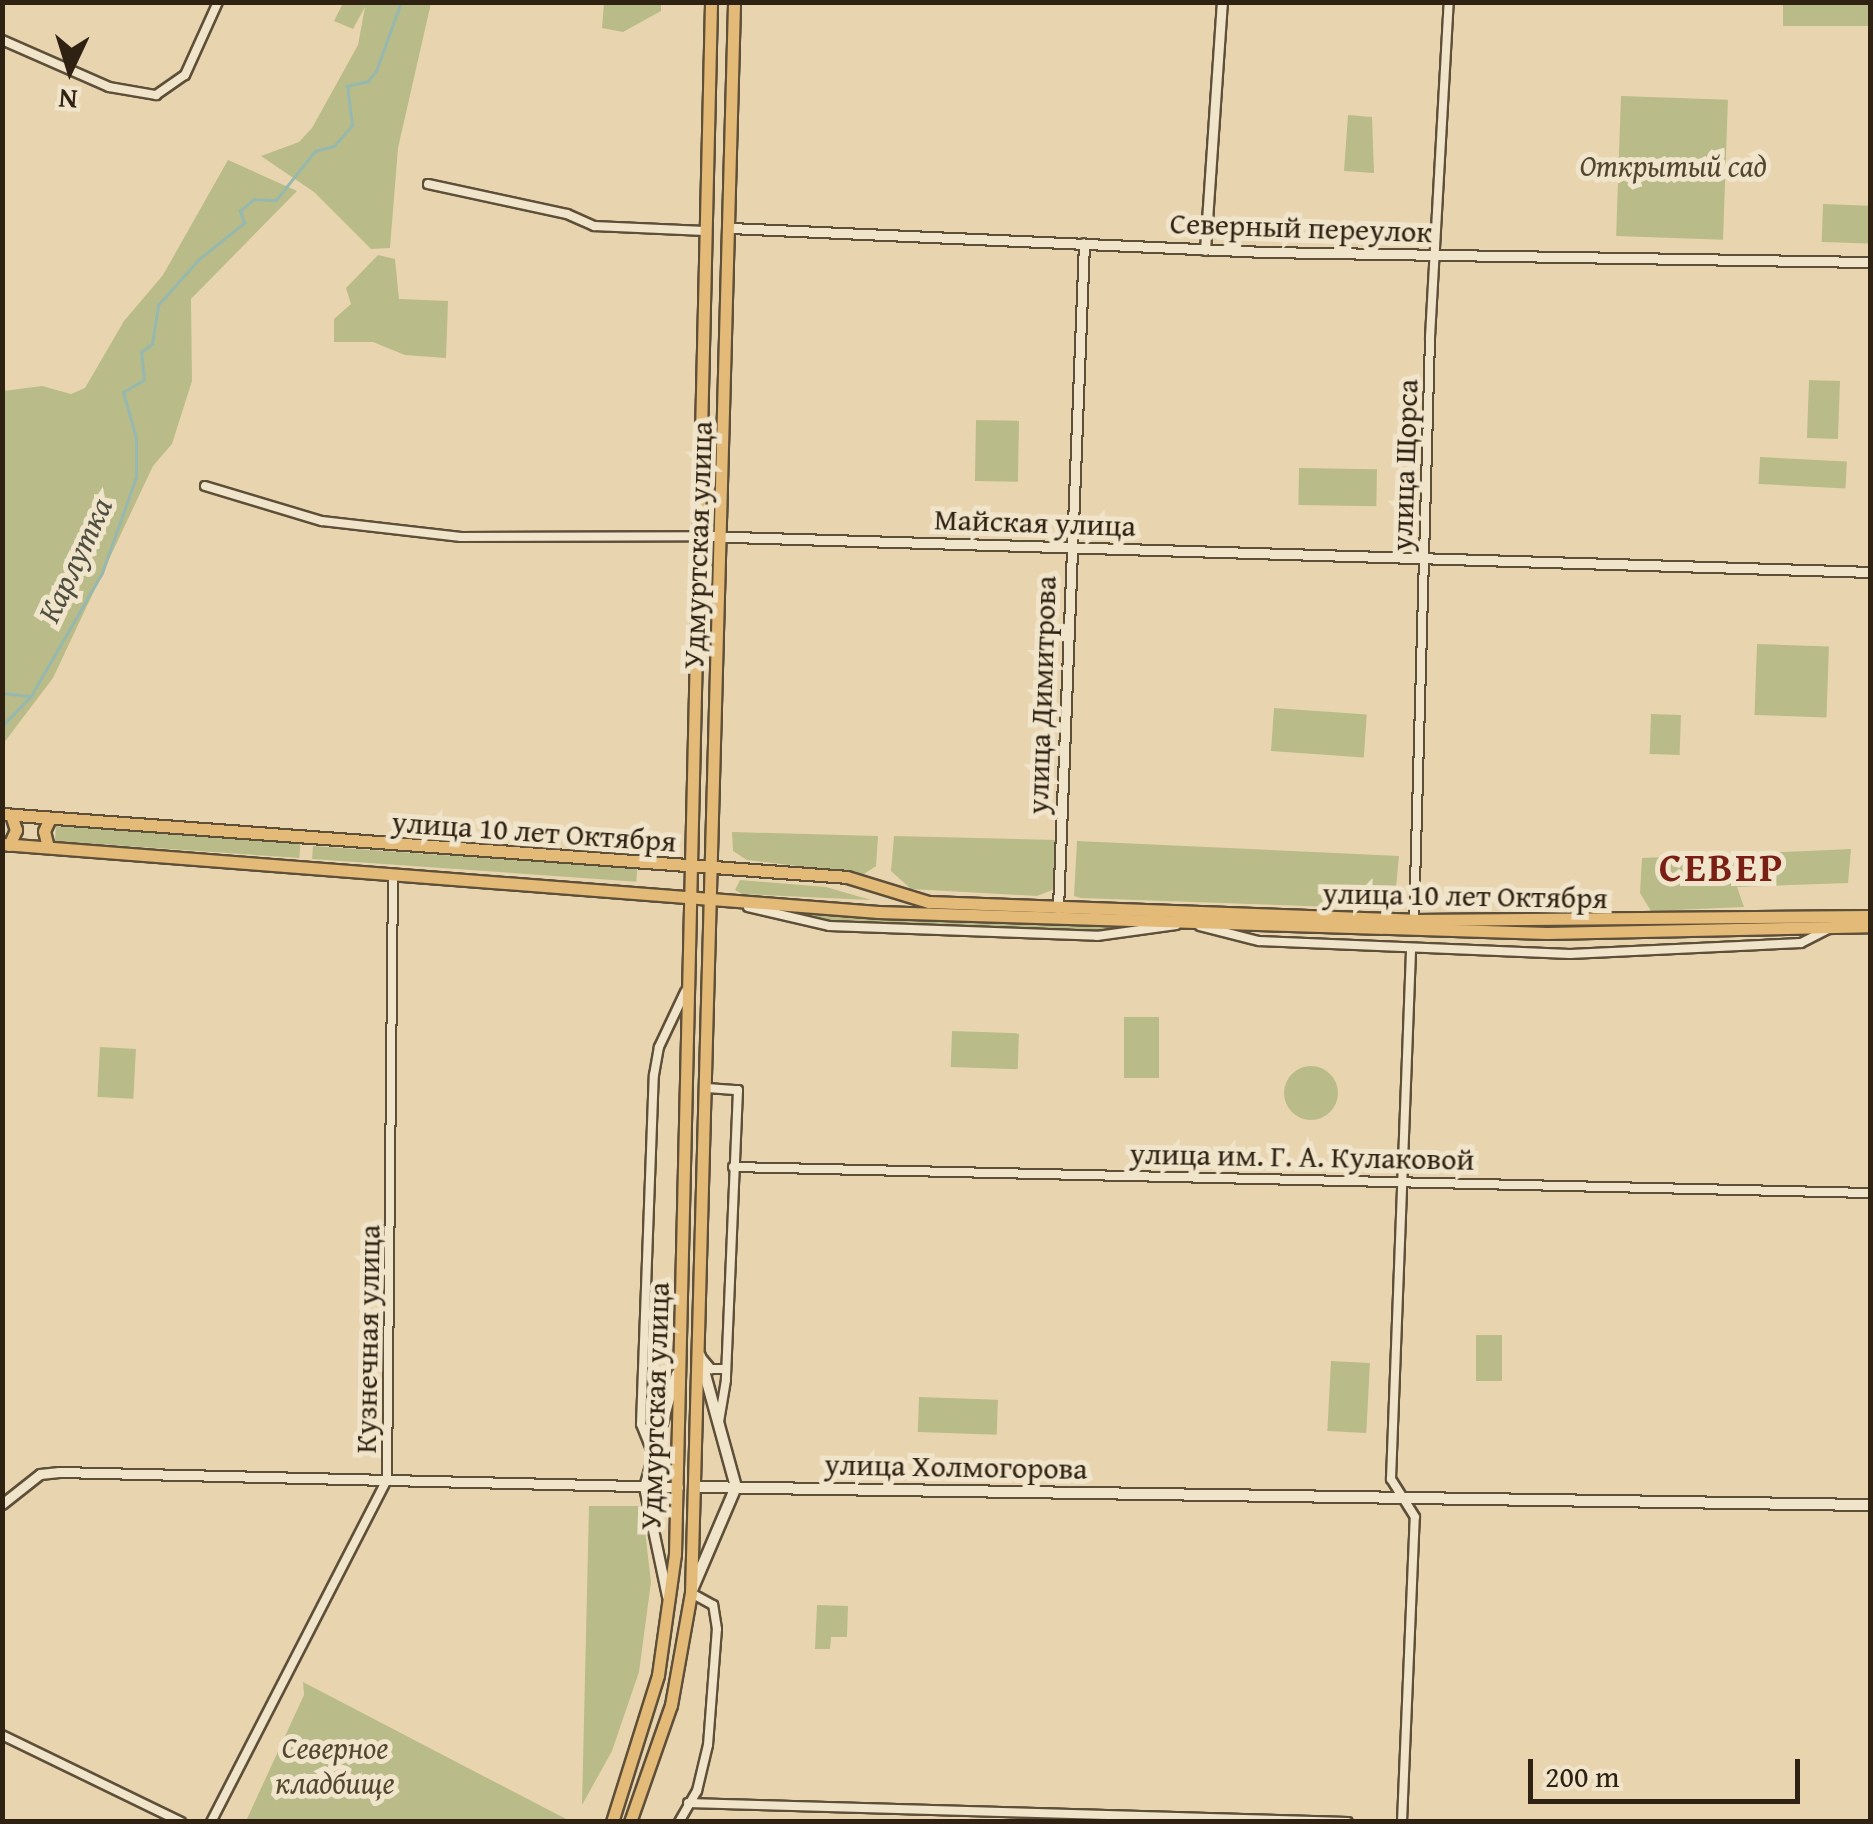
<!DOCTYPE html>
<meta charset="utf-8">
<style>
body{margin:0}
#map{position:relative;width:1873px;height:1824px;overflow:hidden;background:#e8d5af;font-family:"Gentium Book Plus",serif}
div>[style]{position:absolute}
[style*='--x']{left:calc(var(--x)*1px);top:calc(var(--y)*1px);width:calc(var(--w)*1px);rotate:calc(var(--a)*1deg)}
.green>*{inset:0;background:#b9bc88;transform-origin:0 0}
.round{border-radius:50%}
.stream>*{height:2.5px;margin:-1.25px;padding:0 1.25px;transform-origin:1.25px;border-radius:1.25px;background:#97b8ae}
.roads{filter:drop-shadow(2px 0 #5e4f39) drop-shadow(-2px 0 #5e4f39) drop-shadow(0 2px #5e4f39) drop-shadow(0 -2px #5e4f39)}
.minor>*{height:8px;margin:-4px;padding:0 4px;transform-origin:4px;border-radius:4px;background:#f0e4cb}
.tertiary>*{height:9px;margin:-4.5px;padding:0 4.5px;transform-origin:4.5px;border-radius:4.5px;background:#f0e4cb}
.secondary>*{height:10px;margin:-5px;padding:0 5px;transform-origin:5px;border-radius:5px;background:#f0e4cb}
.primary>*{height:11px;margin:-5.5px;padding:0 5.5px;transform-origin:5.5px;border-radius:5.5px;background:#e4ba78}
span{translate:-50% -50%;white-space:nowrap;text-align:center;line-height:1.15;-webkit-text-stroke:10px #f0e4cb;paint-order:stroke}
.park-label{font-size:30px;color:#524830;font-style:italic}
.street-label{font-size:30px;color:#302212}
.water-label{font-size:32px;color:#4f4f41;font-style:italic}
.district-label{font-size:40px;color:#7a1f14;font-weight:700;letter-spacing:2.5px}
.frame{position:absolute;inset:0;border:5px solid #302212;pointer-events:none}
.north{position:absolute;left:20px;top:20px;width:100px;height:100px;-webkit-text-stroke:8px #f0e4cb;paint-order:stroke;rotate:184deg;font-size:28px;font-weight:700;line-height:40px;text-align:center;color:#302212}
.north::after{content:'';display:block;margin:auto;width:35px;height:45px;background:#302212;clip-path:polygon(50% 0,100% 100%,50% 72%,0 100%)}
.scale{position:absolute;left:1528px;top:1759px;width:272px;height:45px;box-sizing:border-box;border:5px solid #302212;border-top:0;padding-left:12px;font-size:30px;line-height:35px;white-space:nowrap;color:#302212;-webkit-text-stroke:8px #f0e4cb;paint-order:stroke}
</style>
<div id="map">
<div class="green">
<div style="clip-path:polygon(343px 3px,431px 3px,398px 148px,390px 248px,371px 249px,314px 192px,261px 156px,299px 142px,312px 128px,358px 45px,365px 7px,353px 29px,334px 21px)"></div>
<div style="clip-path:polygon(604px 3px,661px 3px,661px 11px,623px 32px,602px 28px)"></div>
<div style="left:1783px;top:3px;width:87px;height:23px"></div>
<div style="left:1621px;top:96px;width:107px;height:140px;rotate:2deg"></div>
<div style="clip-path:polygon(1348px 115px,1372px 117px,1374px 173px,1344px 171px)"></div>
<div style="clip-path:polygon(228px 160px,297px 191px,191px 299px,192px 381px,172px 444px,153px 466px,53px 678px,3px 744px,3px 391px,42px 386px,71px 394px,85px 388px,124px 321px,163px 275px)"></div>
<div style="left:1823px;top:204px;width:47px;height:38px;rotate:2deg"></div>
<div style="clip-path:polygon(378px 255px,395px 259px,399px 299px,448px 301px,446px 358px,405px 355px,373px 342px,334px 342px,334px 319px,351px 304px,346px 288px)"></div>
<div style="left:1809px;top:380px;width:31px;height:58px;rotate:2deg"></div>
<div style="left:976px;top:420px;width:43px;height:61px;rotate:1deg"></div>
<div style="left:1760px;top:457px;width:87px;height:27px;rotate:3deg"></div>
<div style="left:1299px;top:468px;width:78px;height:37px;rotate:1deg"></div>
<div style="left:1757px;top:644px;width:72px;height:71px;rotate:2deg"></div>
<div style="left:1274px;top:708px;width:93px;height:43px;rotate:4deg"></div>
<div style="left:1651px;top:714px;width:30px;height:40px;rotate:2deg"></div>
<div style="left:56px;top:826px;width:245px;height:15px;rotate:4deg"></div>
<div style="clip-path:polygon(732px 832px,878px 836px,876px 866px,864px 874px,747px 860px,733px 851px)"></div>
<div style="clip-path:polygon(894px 836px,1057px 840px,1055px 889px,1037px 896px,911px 889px,891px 871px)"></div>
<div style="clip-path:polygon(1077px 841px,1399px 856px,1394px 909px,1081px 898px,1074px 896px)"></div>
<div style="left:313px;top:846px;width:325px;height:13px;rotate:4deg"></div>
<div style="clip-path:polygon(1851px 849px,1848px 883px,1737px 887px,1744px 907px,1651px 911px,1640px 893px,1642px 858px)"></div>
<div style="clip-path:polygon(740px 880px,826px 887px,871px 900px,742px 894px,735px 890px)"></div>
<div style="clip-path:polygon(795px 913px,1143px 926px,1094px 931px,823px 923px)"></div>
<div style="left:1124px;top:1017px;width:35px;height:61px"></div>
<div style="left:952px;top:1031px;width:67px;height:36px;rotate:2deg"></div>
<div style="left:100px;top:1047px;width:36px;height:50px;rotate:3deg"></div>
<div class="round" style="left:1284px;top:1066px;width:54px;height:54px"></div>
<div style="left:1476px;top:1335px;width:26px;height:46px"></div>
<div style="left:1331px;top:1361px;width:39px;height:70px;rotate:3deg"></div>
<div style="left:919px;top:1397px;width:79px;height:35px;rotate:2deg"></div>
<div style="clip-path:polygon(589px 1506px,642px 1506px,651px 1582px,639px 1672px,612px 1751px,582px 1805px)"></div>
<div style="clip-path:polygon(817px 1605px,848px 1606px,847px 1637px,831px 1637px,830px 1649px,815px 1649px)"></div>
<div style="clip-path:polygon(303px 1682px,466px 1767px,570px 1821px,246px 1821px,304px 1695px)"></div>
</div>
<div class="stream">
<div style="--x:2;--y:693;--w:28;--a:6"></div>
<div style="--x:2;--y:726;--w:42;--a:-46"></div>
<div style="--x:31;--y:696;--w:142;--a:-60"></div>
<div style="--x:102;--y:573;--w:102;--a:-70.5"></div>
<div style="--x:136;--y:477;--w:39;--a:-90"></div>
<div style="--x:136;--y:438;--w:48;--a:-105.8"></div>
<div style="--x:123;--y:392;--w:24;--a:-30"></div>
<div style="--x:144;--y:380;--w:28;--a:-96"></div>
<div style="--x:141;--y:352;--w:14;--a:-36"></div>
<div style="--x:152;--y:344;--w:39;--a:-81"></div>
<div style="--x:158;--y:305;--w:62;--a:-48.3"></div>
<div style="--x:199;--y:259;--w:58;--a:-38.7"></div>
<div style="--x:244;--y:223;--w:13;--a:-108"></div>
<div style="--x:240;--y:211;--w:18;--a:-41"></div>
<div style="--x:254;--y:199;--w:22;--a:3"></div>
<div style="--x:276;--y:200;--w:63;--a:-51.5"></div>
<div style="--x:315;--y:151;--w:20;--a:-15"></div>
<div style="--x:334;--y:146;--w:28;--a:-49"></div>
<div style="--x:352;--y:125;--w:39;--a:-97"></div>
<div style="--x:347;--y:86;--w:22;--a:-13"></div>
<div style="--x:368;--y:81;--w:13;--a:-51"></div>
<div style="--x:376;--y:71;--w:73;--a:-70.1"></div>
</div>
<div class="roads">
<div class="minor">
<div style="--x:2;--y:40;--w:117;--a:23.7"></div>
<div style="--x:109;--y:87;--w:48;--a:9.7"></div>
<div style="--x:156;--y:95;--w:35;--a:-35"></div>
<div style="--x:185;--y:75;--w:80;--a:-65.7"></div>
<div style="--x:428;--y:184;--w:142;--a:12.2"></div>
<div style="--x:567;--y:214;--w:30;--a:24"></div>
<div style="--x:594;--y:226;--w:111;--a:2.6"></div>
<div style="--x:205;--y:486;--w:122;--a:16.7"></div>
<div style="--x:322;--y:521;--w:140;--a:6.6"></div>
<div style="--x:461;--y:537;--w:238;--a:-0.2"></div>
<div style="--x:748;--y:907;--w:83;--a:13.2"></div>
<div style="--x:829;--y:926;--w:268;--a:2.1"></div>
<div style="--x:1097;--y:936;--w:80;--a:-7.9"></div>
<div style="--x:1414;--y:922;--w:585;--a:-88.43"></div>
<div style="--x:1430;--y:337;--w:336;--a:-86.8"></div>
<div style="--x:1200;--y:926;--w:61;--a:14.3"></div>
<div style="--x:1259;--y:941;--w:311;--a:2.4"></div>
<div style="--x:1570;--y:954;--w:231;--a:-2.7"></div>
<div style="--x:1801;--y:943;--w:33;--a:-27"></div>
<div style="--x:707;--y:1088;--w:31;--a:4"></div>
<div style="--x:738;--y:1090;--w:290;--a:92.4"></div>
<div style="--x:726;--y:1380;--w:43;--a:99.5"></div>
<div style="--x:733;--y:1167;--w:1137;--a:1.31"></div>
<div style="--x:701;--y:1357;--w:16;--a:50"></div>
<div style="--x:711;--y:1369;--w:15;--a:0"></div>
<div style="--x:653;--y:1454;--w:32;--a:-112"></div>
<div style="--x:641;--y:1424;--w:349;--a:-87.9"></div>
<div style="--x:654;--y:1075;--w:28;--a:-80"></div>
<div style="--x:659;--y:1047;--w:61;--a:-64.7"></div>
<div style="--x:2;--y:1735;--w:199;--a:25.9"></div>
<div style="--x:688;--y:1803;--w:660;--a:1.65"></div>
<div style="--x:211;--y:1822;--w:386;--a:-62.8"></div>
<div style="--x:387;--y:1479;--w:603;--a:-89.43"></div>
<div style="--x:679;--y:1822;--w:36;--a:-60"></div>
<div style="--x:697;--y:1791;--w:47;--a:-76.6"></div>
<div style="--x:708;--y:1745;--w:116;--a:-85.6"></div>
<div style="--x:717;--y:1629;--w:24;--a:-99"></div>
<div style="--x:713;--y:1605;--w:25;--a:-151"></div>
<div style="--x:1402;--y:1822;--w:305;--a:-87.6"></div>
<div style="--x:1415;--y:1517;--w:45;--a:-122.3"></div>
<div style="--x:1391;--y:1479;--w:529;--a:-87.83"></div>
</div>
<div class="tertiary">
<div style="--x:730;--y:228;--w:536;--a:2.57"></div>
<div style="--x:1265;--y:252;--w:605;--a:0.95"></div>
<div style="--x:1205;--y:250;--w:249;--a:-86.1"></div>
<div style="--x:700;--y:536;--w:1171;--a:1.76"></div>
<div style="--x:1058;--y:908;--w:665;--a:-87.76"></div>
<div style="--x:2;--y:1504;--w:48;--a:-38.3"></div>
<div style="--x:40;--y:1474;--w:19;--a:-6"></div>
<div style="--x:59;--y:1472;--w:619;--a:1.39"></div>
<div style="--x:667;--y:1596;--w:111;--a:-101.9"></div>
<div style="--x:644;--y:1487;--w:118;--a:-74.3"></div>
</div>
<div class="secondary">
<div style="--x:695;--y:1487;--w:1175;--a:0.88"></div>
<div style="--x:692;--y:1590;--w:112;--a:-66.9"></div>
<div style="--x:736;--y:1487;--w:136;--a:-105.4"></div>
</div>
<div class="primary">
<div style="--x:2;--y:814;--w:847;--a:4.26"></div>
<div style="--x:847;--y:877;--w:86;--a:17"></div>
<div style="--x:929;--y:902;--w:485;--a:2.1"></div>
<div style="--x:1414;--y:920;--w:456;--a:-0.5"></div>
<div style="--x:2;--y:844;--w:879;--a:4.44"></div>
<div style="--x:878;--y:912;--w:669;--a:1.8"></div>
<div style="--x:1547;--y:933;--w:323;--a:-1.2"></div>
<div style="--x:9;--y:845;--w:17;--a:-65"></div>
<div style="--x:16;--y:830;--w:16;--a:-108"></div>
<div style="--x:48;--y:847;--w:16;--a:-104"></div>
<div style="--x:44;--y:831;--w:14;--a:-65"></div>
<div style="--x:612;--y:1822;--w:154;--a:-72.6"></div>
<div style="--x:658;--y:1675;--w:122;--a:-82"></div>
<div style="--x:675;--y:1554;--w:1552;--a:-88.67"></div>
<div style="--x:630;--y:1822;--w:124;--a:-70.7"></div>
<div style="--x:671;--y:1705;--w:114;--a:-79.9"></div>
<div style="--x:691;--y:1593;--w:1592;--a:-88.45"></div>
</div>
</div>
<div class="park-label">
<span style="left:1673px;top:165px">Открытый сад</span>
<span style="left:335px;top:1764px">Северное<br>кладбище</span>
</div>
<div class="street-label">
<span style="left:1301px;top:227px;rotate:2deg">Северный переулок</span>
<span style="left:1404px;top:465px;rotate:-88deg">улица Щорса</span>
<span style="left:1035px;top:522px;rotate:2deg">Майская улица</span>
<span style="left:697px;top:545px;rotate:-88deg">Удмуртская улица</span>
<span style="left:1041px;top:695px;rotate:-88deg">улица Димитрова</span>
<span style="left:534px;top:831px;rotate:4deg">улица 10 лет Октября</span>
<span style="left:1465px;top:895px;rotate:1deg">улица 10 лет Октября</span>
<span style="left:1302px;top:1156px;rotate:1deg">улица им. Г. А. Кулаковой</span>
<span style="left:367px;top:1339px;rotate:-89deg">Кузнечная улица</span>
<span style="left:654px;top:1406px;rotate:-88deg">Удмуртская улица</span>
<span style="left:956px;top:1466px;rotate:1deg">улица Холмогорова</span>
</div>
<div class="water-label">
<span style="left:75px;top:560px;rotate:-65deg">Карлутка</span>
</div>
<div class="district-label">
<span style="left:1722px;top:867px">СЕВЕР</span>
</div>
<div class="frame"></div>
<div class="north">N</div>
<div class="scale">200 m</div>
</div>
